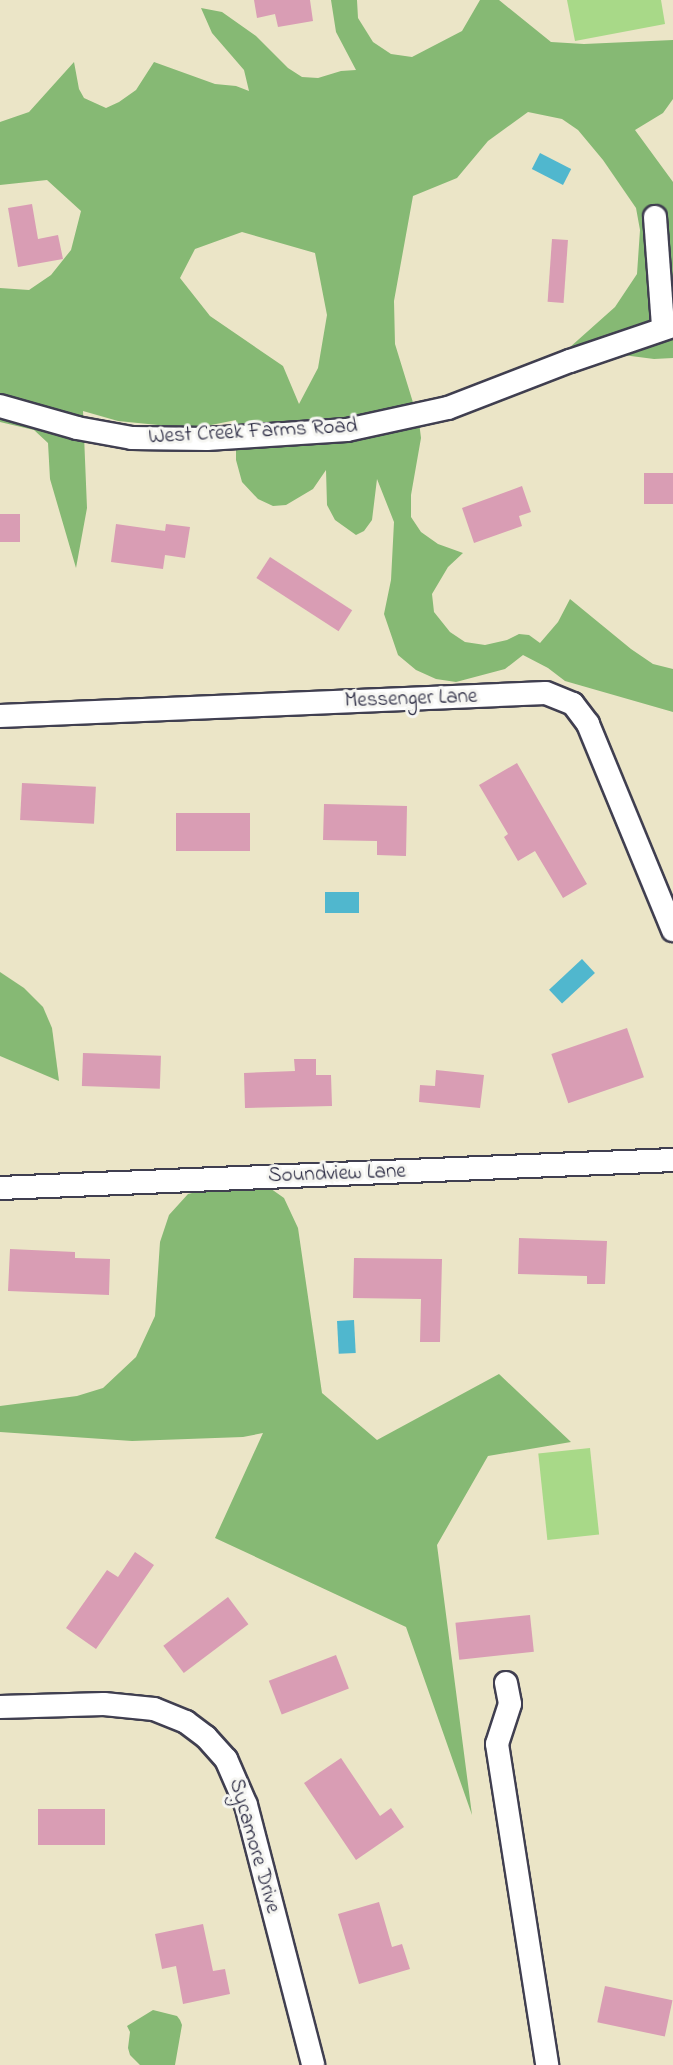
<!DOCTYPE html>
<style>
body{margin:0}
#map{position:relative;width:673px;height:2065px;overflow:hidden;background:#ebe5c7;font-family:"Indie Flower",sans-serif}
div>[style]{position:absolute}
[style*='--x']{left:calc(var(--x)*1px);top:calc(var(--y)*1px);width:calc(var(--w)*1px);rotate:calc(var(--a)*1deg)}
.green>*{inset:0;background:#a8d988;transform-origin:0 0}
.forest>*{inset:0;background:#86b974}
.water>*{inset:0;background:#50b7ce;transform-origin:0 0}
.building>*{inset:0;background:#d99db4;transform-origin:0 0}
.roads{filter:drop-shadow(2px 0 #403f50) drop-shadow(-2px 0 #403f50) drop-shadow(0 2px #403f50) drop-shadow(0 -2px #403f50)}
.minor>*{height:22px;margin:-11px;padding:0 11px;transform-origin:11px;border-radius:11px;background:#fff}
span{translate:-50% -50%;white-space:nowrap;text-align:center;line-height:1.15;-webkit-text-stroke:6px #f6f6f2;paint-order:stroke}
.street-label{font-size:21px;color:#22223b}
</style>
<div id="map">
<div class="green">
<div style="clip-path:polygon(567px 0,661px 0,665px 24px,575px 41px)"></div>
<div style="left:590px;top:1448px;width:87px;height:52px;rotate:84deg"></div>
</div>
<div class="forest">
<div style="clip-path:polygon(evenodd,331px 0,357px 0,358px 18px,373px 42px,391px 54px,412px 57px,462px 31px,480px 0,499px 0,551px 42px,584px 44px,673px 40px,673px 99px,663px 113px,635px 130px,673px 182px,673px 358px,654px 359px,569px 348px,615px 307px,637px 274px,640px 230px,636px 208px,603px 160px,578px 130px,562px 119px,528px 112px,488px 141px,457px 178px,413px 196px,394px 301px,395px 344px,419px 422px,421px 438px,411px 495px,411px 517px,421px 532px,438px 544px,463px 553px,448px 567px,432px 594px,434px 612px,450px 632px,465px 642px,485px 645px,507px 640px,519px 634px,529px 635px,540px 643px,558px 622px,570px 599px,631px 649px,653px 664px,673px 669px,673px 712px,565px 681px,548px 668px,523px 655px,505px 669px,456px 682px,436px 679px,416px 670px,398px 655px,384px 614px,391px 580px,394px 522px,377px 479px,372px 520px,364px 531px,356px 535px,335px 520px,327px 505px,326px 470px,313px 489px,286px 505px,273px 506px,258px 499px,242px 482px,236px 460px,236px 420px,201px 427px,158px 425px,118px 421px,83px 411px,87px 508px,76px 568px,50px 479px,48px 443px,34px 430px,0 422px,0 288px,29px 290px,51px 275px,71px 250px,81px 211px,47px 180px,0 185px,0 122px,29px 112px,74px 62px,79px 89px,84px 98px,106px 108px,119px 102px,136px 90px,154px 62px,215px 84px,236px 86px,249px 91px,244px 70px,212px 33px,201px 8px,222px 12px,256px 36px,288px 68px,302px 77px,318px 78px,341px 71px,356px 70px,336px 32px,331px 0,242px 232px,315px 253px,327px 315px,318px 368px,299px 404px,283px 366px,210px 316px,180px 278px,195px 249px,242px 232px)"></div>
<div style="clip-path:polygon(0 972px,24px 988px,43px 1007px,52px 1028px,59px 1081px,0 1056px)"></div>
<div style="clip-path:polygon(220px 1186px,267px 1186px,284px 1198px,298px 1228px,322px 1393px,377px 1440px,499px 1374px,571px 1442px,488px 1456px,437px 1545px,472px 1815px,406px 1627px,215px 1538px,263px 1433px,243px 1437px,132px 1441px,0 1432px,0 1406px,77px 1396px,103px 1388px,136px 1357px,155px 1316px,160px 1242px,169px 1215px,188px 1194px)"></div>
<div style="clip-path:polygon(153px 2010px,177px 2016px,180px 2020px,182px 2025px,175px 2065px,140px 2065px,130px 2055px,128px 2048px,130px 2032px,127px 2026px)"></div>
</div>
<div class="water">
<div style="left:540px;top:153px;width:35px;height:18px;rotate:27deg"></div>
<div style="left:359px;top:892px;width:21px;height:34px;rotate:90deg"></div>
<div style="left:582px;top:959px;width:19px;height:45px;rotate:47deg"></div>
<div style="left:354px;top:1320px;width:33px;height:17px;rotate:87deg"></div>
</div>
<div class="building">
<div style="clip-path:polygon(254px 0,310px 0,313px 21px,278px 27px,275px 14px,257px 18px)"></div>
<div style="clip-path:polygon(32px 204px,38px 239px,58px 235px,63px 259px,18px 267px,8px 208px)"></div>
<div style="left:552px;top:239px;width:16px;height:63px;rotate:4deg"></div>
<div style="left:673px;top:473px;width:31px;height:29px;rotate:90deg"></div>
<div style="clip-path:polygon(522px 486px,531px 512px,519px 516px,522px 526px,474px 543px,462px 508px)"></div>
<div style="left:0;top:514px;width:20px;height:28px"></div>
<div style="clip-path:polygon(116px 524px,165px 531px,166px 524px,190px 527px,185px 558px,165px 555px,163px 569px,111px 562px)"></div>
<div style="left:270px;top:557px;width:98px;height:25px;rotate:33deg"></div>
<div style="clip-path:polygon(517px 763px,587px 884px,563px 898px,535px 851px,518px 861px,504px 837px,508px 834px,479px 785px)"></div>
<div style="left:22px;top:783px;width:74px;height:37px;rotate:3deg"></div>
<div style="clip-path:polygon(324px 804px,407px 806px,406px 856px,377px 855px,377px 841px,323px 840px)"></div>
<div style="left:176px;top:813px;width:74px;height:38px"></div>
<div style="left:627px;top:1028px;width:52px;height:80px;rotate:71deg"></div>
<div style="left:83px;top:1053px;width:78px;height:33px;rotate:2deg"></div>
<div style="clip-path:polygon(294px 1059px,316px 1059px,316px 1075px,331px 1075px,332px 1106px,245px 1108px,244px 1073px,295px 1071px)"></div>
<div style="clip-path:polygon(436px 1070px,484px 1075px,480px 1108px,419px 1102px,420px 1085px,435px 1086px)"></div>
<div style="clip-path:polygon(519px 1238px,607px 1241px,605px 1284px,587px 1284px,587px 1276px,518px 1274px)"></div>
<div style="clip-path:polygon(10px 1249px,75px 1252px,75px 1258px,110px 1259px,109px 1295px,8px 1291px)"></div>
<div style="clip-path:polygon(354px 1258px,442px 1259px,440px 1342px,420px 1342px,421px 1299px,353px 1298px)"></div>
<div style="clip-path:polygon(135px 1552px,154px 1565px,96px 1649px,66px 1628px,107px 1570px,118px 1577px)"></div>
<div style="left:228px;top:1597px;width:34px;height:81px;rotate:53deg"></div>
<div style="left:530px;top:1615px;width:37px;height:75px;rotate:84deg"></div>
<div style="left:336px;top:1655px;width:36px;height:72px;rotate:69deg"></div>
<div style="clip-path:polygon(341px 1758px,380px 1816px,391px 1808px,404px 1827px,356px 1860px,304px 1783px)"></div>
<div style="left:105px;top:1809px;width:36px;height:67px;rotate:90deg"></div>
<div style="clip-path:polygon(379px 1902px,392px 1947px,402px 1944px,410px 1969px,359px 1984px,338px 1914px)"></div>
<div style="clip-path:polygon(203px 1924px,213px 1971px,225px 1969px,230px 1994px,183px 2004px,176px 1966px,162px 1969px,155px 1934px)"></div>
<div style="left:605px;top:1986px;width:69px;height:37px;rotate:12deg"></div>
</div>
<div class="roads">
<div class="minor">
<div style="--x:655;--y:217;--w:110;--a:85.8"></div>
<div style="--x:0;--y:406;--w:80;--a:15.9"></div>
<div style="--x:77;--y:428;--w:56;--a:10.3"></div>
<div style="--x:132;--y:438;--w:75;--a:0.8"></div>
<div style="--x:207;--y:439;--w:140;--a:-3.7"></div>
<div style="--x:347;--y:430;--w:103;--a:-12.3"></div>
<div style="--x:448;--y:408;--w:131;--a:-21.1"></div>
<div style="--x:570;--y:361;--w:109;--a:-18.8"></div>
<div style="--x:0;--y:716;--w:546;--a:-2.41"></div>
<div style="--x:546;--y:693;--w:29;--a:22"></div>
<div style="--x:573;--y:704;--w:25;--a:53"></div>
<div style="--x:588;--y:724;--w:223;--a:67.6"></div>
<div style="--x:0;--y:1188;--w:674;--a:-2.38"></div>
<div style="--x:506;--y:1683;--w:21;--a:79"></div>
<div style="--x:510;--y:1704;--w:42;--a:108"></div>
<div style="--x:497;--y:1744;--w:325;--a:81.1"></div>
<div style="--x:0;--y:1707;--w:104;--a:-1.7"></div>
<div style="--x:104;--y:1704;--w:50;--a:5.7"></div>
<div style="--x:154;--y:1709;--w:35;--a:22"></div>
<div style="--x:186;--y:1722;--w:25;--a:37"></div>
<div style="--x:206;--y:1737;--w:30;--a:48"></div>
<div style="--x:226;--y:1759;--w:50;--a:66.5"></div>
<div style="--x:246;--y:1805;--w:268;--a:75.5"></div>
</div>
</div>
<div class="street-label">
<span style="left:253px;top:432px;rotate:-3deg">West Creek Farms Road</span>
<span style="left:411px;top:699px;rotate:-2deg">Messenger Lane</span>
<span style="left:337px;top:1174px;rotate:-2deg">Soundview Lane</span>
<span style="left:254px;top:1846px;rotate:74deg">Sycamore Drive</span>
</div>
</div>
